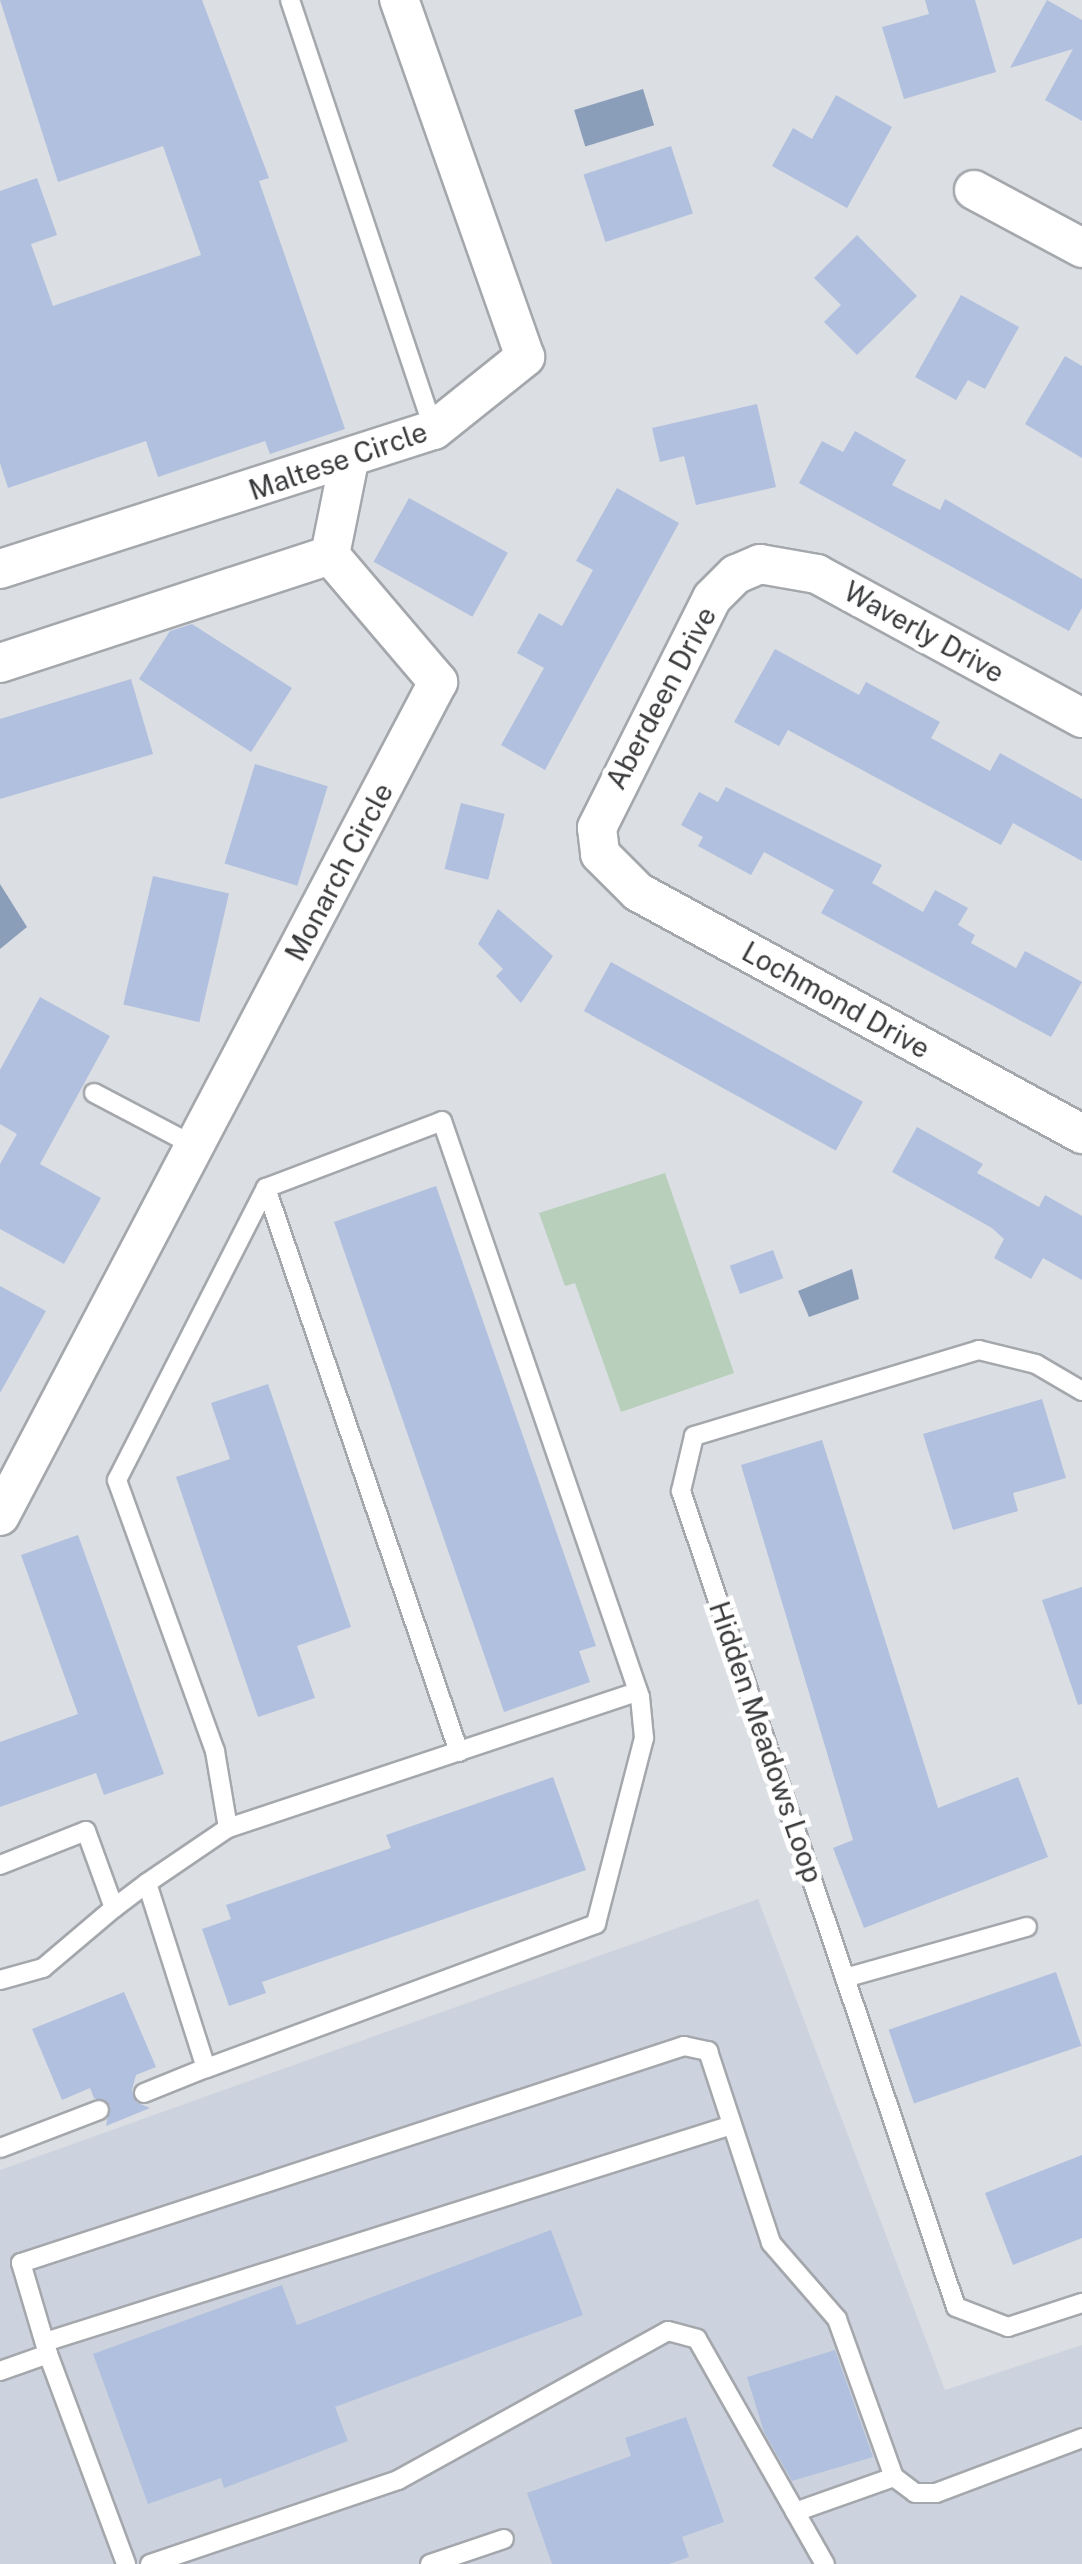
<!DOCTYPE html>
<style>
body{margin:0}
#map{position:relative;width:1082px;height:2564px;overflow:hidden;background:#dbdee3;font-family:"Public Sans",sans-serif}
div>[style]{position:absolute}
[style*='--x']{left:calc(var(--x)*1px);top:calc(var(--y)*1px);width:calc(var(--w)*1px);rotate:calc(var(--a)*1deg)}
.built>*{inset:0;background:#cdd3de}
.green>*{inset:0;background:#b8cfbb}
.water>*{inset:0;background:#8b9eb9;transform-origin:0 0}
.building>*{inset:0;background:#b1c0de;transform-origin:0 0}
.roads{filter:drop-shadow(2px 0 #a4a7ac) drop-shadow(-2px 0 #a4a7ac) drop-shadow(0 2px #a4a7ac) drop-shadow(0 -2px #a4a7ac)}
.service>*{height:18px;margin:-9px;padding:0 9px;transform-origin:9px;border-radius:9px;background:#fff}
.minor>*{height:38px;margin:-19px;padding:0 19px;transform-origin:19px;border-radius:19px;background:#fff}
span{translate:-50% -50%;white-space:nowrap;text-align:center;line-height:1.15;-webkit-text-stroke:10px #fff;paint-order:stroke}
.street-label{font-size:28px;color:#393a3c}
</style>
<div id="map">
<div class="built">
<div style="clip-path:polygon(758px 1899px,945px 2390px,1082px 2345px,1082px 2564px,0 2564px,0 2170px)"></div>
</div>
<div class="green">
<div style="clip-path:polygon(665px 1173px,734px 1373px,621px 1412px,575px 1283px,565px 1286px,539px 1213px)"></div>
</div>
<div class="water">
<div style="left:643px;top:89px;width:38px;height:72px;rotate:73deg"></div>
<div style="clip-path:polygon(0 884px,27px 927px,0 949px)"></div>
<div style="clip-path:polygon(852px 1269px,859px 1299px,809px 1317px,798px 1291px)"></div>
</div>
<div class="building">
<div style="clip-path:polygon(0 0,202px 0,269px 178px,259px 181px,345px 429px,270px 454px,265px 441px,158px 477px,146px 441px,8px 488px,0 463px,0 191px,37px 178px,57px 235px,31px 244px,53px 306px,201px 255px,163px 146px,58px 182px)"></div>
<div style="clip-path:polygon(925px 0,975px 0,996px 72px,904px 99px,882px 27px,929px 14px)"></div>
<div style="clip-path:polygon(1047px 0,1082px 20px,1082px 121px,1045px 100px,1073px 49px,1010px 68px)"></div>
<div style="clip-path:polygon(836px 95px,892px 127px,847px 208px,772px 166px,793px 128px,812px 139px)"></div>
<div style="left:671px;top:146px;width:71px;height:92px;rotate:72deg"></div>
<div style="clip-path:polygon(857px 235px,917px 296px,857px 355px,824px 322px,841px 305px,814px 278px)"></div>
<div style="clip-path:polygon(961px 295px,1019px 327px,985px 389px,968px 380px,956px 400px,915px 377px)"></div>
<div style="clip-path:polygon(1065px 356px,1082px 366px,1082px 458px,1025px 424px)"></div>
<div style="clip-path:polygon(757px 404px,776px 487px,696px 505px,684px 456px,660px 462px,652px 428px)"></div>
<div style="clip-path:polygon(855px 431px,906px 460px,892px 485px,940px 510px,945px 499px,1082px 579px,1082px 608px,1069px 631px,799px 483px,822px 441px,843px 452px)"></div>
<div style="clip-path:polygon(617px 488px,679px 523px,545px 770px,501px 745px,544px 668px,517px 653px,539px 613px,562px 626px,593px 570px,576px 561px)"></div>
<div style="left:409px;top:498px;width:113px;height:73px;rotate:29deg"></div>
<div style="clip-path:polygon(192px 624px,292px 688px,251px 752px,139px 679px,170px 631px)"></div>
<div style="clip-path:polygon(775px 649px,859px 695px,866px 682px,940px 722px,931px 738px,990px 771px,1000px 753px,1082px 799px,1082px 861px,1013px 823px,1001px 845px,788px 730px,779px 746px,734px 722px)"></div>
<div style="clip-path:polygon(131px 679px,153px 754px,0 799px,0 719px)"></div>
<div style="left:255px;top:764px;width:76px;height:104px;rotate:17deg"></div>
<div style="clip-path:polygon(726px 787px,882px 865px,872px 883px,923px 912px,935px 890px,968px 908px,958px 925px,975px 935px,971px 943px,1016px 968px,1025px 951px,1082px 982px,1051px 1037px,821px 913px,834px 890px,764px 852px,751px 875px,698px 846px,703px 837px,681px 825px,699px 792px,718px 802px)"></div>
<div style="left:461px;top:803px;width:45px;height:68px;rotate:14deg"></div>
<div style="left:153px;top:876px;width:78px;height:132px;rotate:13deg"></div>
<div style="clip-path:polygon(498px 909px,553px 956px,521px 1003px,496px 976px,503px 969px,478px 944px)"></div>
<div style="left:611px;top:962px;width:288px;height:56px;rotate:29deg"></div>
<div style="clip-path:polygon(40px 997px,110px 1036px,40px 1164px,101px 1198px,64px 1264px,0 1229px,0 1164px,17px 1134px,0 1124px,0 1070px)"></div>
<div style="clip-path:polygon(917px 1127px,983px 1164px,977px 1173px,1039px 1207px,1045px 1195px,1082px 1216px,1082px 1280px,1043px 1258px,1031px 1279px,994px 1258px,1004px 1239px,992px 1228px,892px 1172px)"></div>
<div style="clip-path:polygon(436px 1186px,596px 1646px,579px 1651px,590px 1682px,504px 1712px,334px 1222px)"></div>
<div style="left:773px;top:1250px;width:30px;height:46px;rotate:70deg"></div>
<div style="clip-path:polygon(0 1286px,46px 1311px,0 1393px)"></div>
<div style="clip-path:polygon(268px 1384px,351px 1627px,297px 1646px,315px 1698px,258px 1717px,176px 1477px,230px 1459px,211px 1403px)"></div>
<div style="clip-path:polygon(1042px 1399px,1066px 1478px,1013px 1493px,1018px 1511px,953px 1530px,923px 1434px)"></div>
<div style="clip-path:polygon(822px 1440px,938px 1808px,1018px 1777px,1048px 1857px,864px 1928px,833px 1848px,853px 1840px,741px 1465px)"></div>
<div style="clip-path:polygon(78px 1535px,164px 1774px,104px 1795px,96px 1773px,0 1807px,0 1742px,78px 1714px,21px 1555px)"></div>
<div style="clip-path:polygon(1082px 1587px,1082px 1704px,1078px 1705px,1042px 1600px)"></div>
<div style="clip-path:polygon(553px 1777px,586px 1870px,262px 1982px,266px 1993px,229px 2006px,202px 1929px,231px 1919px,226px 1905px,391px 1848px,386px 1835px)"></div>
<div style="left:1056px;top:1972px;width:78px;height:177px;rotate:71deg"></div>
<div style="clip-path:polygon(124px 1992px,156px 2067px,136px 2075px,132px 2090px,136px 2102px,150px 2108px,106px 2126px,110px 2105px,94px 2098px,90px 2088px,62px 2100px,32px 2029px)"></div>
<div style="clip-path:polygon(1082px 2155px,1082px 2238px,1013px 2265px,985px 2193px)"></div>
<div style="clip-path:polygon(551px 2230px,583px 2315px,335px 2407px,348px 2441px,224px 2488px,221px 2478px,148px 2504px,93px 2354px,282px 2285px,297px 2325px)"></div>
<div style="clip-path:polygon(835px 2350px,873px 2457px,792px 2481px,764px 2432px,747px 2377px)"></div>
<div style="clip-path:polygon(686px 2417px,724px 2522px,682px 2537px,689px 2557px,669px 2564px,552px 2564px,527px 2493px,631px 2456px,625px 2438px)"></div>
</div>
<div class="roads">
<div class="service">
<div style="--x:290;--y:0;--w:453;--a:71.5"></div>
<div style="--x:94;--y:1093;--w:114;--a:27.7"></div>
<div style="--x:266;--y:1188;--w:596;--a:71.11"></div>
<div style="--x:1082;--y:1391;--w:53;--a:-149.6"></div>
<div style="--x:1036;--y:1364;--w:59;--a:-166.2"></div>
<div style="--x:979;--y:1350;--w:298;--a:163.2"></div>
<div style="--x:694;--y:1436;--w:57;--a:103.3"></div>
<div style="--x:681;--y:1491;--w:861;--a:71.38"></div>
<div style="--x:956;--y:2307;--w:56;--a:21"></div>
<div style="--x:1008;--y:2327;--w:78;--a:-18"></div>
<div style="--x:228;--y:1828;--w:432;--a:-18.4"></div>
<div style="--x:0;--y:1865;--w:92;--a:-21.6"></div>
<div style="--x:86;--y:1831;--w:82;--a:70"></div>
<div style="--x:845;--y:1978;--w:189;--a:-15.7"></div>
<div style="--x:0;--y:1980;--w:45;--a:-15.6"></div>
<div style="--x:43;--y:1968;--w:93;--a:-40.2"></div>
<div style="--x:114;--y:1908;--w:41;--a:-37.1"></div>
<div style="--x:147;--y:1883;--w:98;--a:-34.2"></div>
<div style="--x:228;--y:1828;--w:78;--a:-99.6"></div>
<div style="--x:215;--y:1751;--w:288;--a:-109.9"></div>
<div style="--x:117;--y:1480;--w:328;--a:-63"></div>
<div style="--x:266;--y:1188;--w:188;--a:-20.8"></div>
<div style="--x:442;--y:1121;--w:609;--a:71.03"></div>
<div style="--x:640;--y:1697;--w:41;--a:84.4"></div>
<div style="--x:644;--y:1738;--w:192;--a:104.5"></div>
<div style="--x:596;--y:1924;--w:416;--a:159.7"></div>
<div style="--x:206;--y:2068;--w:194;--a:-107.7"></div>
<div style="--x:144;--y:2093;--w:67;--a:-22"></div>
<div style="--x:0;--y:2148;--w:106;--a:-21"></div>
<div style="--x:45;--y:2342;--w:717;--a:-17.53"></div>
<div style="--x:48;--y:2354;--w:95;--a:-106.5"></div>
<div style="--x:21;--y:2263;--w:698;--a:-18.12"></div>
<div style="--x:684;--y:2046;--w:25;--a:12"></div>
<div style="--x:708;--y:2051;--w:202;--a:71.8"></div>
<div style="--x:771;--y:2243;--w:101;--a:49"></div>
<div style="--x:837;--y:2319;--w:168;--a:70.2"></div>
<div style="--x:894;--y:2477;--w:26;--a:37"></div>
<div style="--x:915;--y:2493;--w:21;--a:0"></div>
<div style="--x:936;--y:2493;--w:156;--a:-20.6"></div>
<div style="--x:0;--y:2371;--w:51;--a:-19.5"></div>
<div style="--x:48;--y:2354;--w:224;--a:69.6"></div>
<div style="--x:795;--y:2512;--w:105;--a:-19.5"></div>
<div style="--x:150;--y:2564;--w:262;--a:-18.7"></div>
<div style="--x:398;--y:2480;--w:308;--a:-28.9"></div>
<div style="--x:668;--y:2331;--w:30;--a:15"></div>
<div style="--x:697;--y:2339;--w:259;--a:60.4"></div>
<div style="--x:430;--y:2564;--w:78;--a:-18.7"></div>
</div>
<div class="minor">
<div style="--x:974;--y:190;--w:123;--a:28.2"></div>
<div style="--x:330;--y:555;--w:96;--a:-78.6"></div>
<div style="--x:0;--y:569;--w:456;--a:-17.8"></div>
<div style="--x:434;--y:430;--w:117;--a:-38.7"></div>
<div style="--x:525;--y:357;--w:379;--a:-109.4"></div>
<div style="--x:0;--y:663;--w:347;--a:-18.1"></div>
<div style="--x:330;--y:555;--w:167;--a:49.6"></div>
<div style="--x:438;--y:682;--w:942;--a:117.71"></div>
<div style="--x:1082;--y:718;--w:302;--a:-151.5"></div>
<div style="--x:817;--y:574;--w:58;--a:-170"></div>
<div style="--x:760;--y:564;--w:26;--a:157"></div>
<div style="--x:736;--y:574;--w:34;--a:135"></div>
<div style="--x:712;--y:598;--w:257;--a:116.6"></div>
<div style="--x:597;--y:828;--w:26;--a:83"></div>
<div style="--x:600;--y:854;--w:54;--a:45"></div>
<div style="--x:638;--y:892;--w:506;--a:28.59"></div>
</div>
</div>
<div class="street-label">
<span style="left:338px;top:461px;rotate:-19deg">Maltese Circle</span>
<span style="left:924px;top:632px;rotate:29deg">Waverly Drive</span>
<span style="left:661px;top:698px;rotate:-62deg">Aberdeen Drive</span>
<span style="left:339px;top:872px;rotate:-62deg">Monarch Circle</span>
<span style="left:836px;top:1000px;rotate:29deg">Lochmond Drive</span>
<span style="left:766px;top:1742px;rotate:71deg">Hidden Meadows Loop</span>
</div>
</div>
